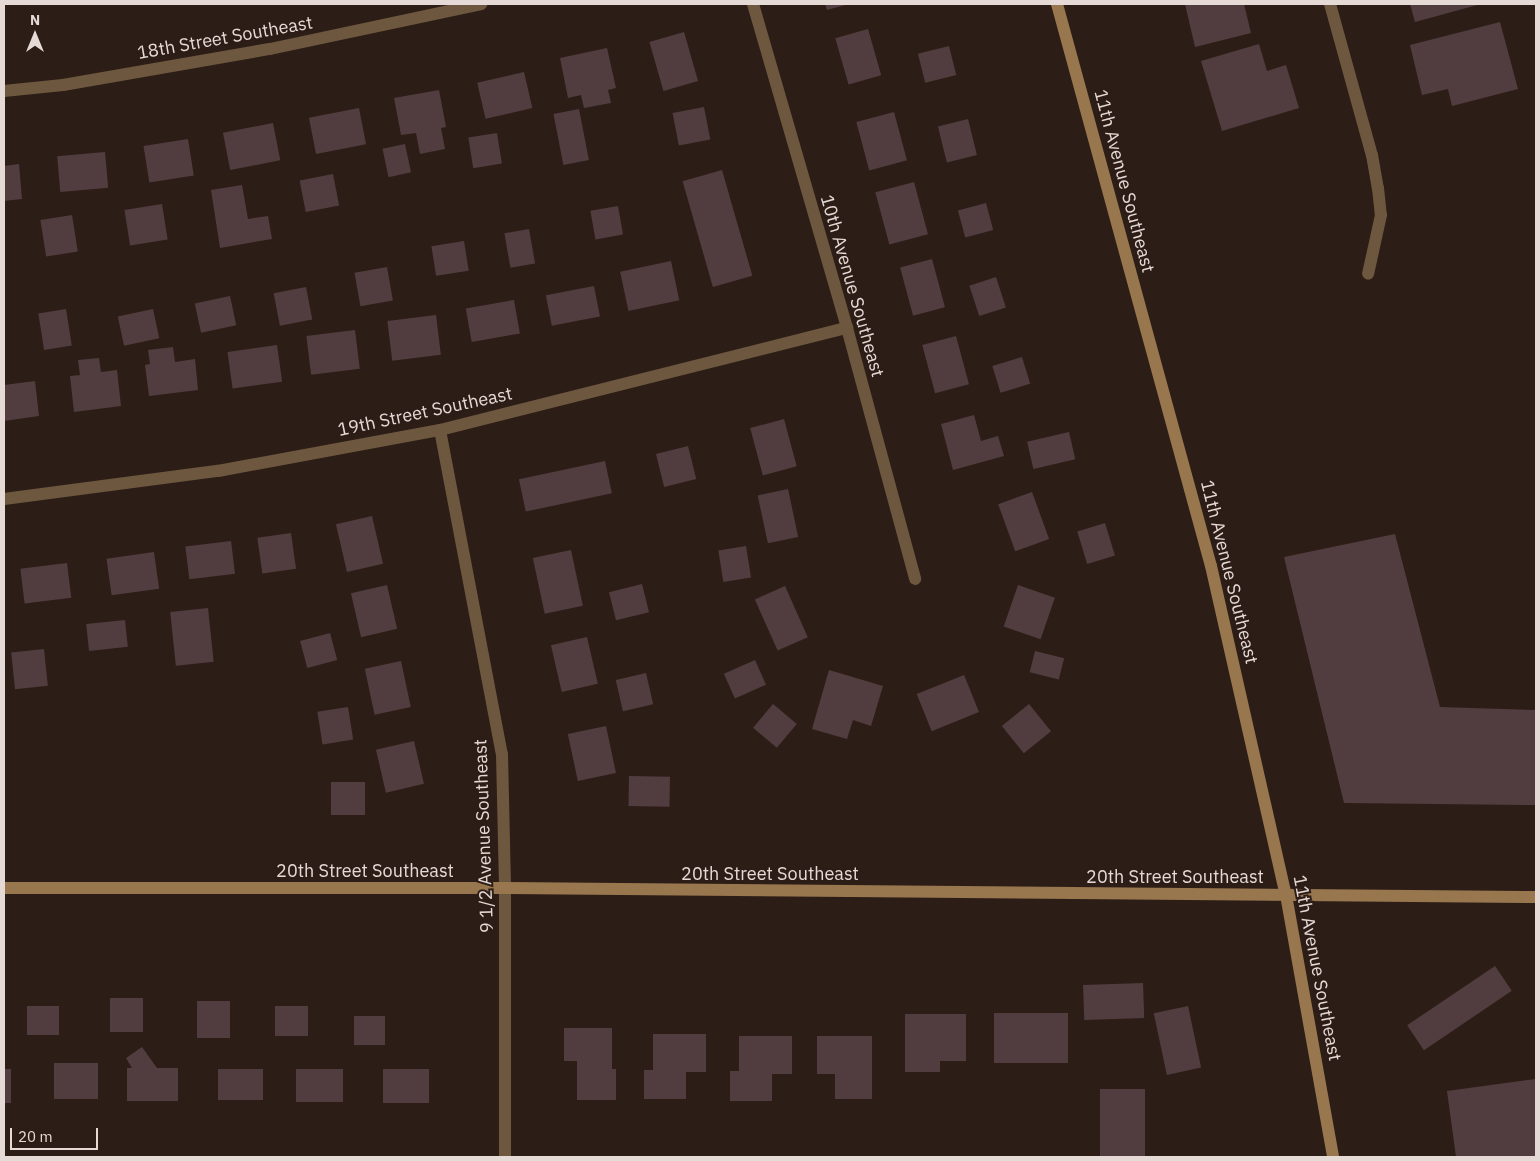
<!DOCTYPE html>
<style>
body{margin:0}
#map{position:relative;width:1540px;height:1161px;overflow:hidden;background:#2d1d17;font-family:"IBM Plex Sans",sans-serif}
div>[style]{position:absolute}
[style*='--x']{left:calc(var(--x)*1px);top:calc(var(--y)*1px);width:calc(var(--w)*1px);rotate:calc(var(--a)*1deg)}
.building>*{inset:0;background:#513d3f;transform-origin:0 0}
.street>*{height:12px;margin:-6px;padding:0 6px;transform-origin:6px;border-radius:6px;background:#6d583f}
.secondary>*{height:12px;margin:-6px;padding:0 6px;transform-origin:6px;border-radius:6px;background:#98764e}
span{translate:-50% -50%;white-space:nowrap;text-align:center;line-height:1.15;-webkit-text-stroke:4px #2d1d17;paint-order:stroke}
.street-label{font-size:18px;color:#e6dad6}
.frame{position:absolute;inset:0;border:5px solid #e6dad6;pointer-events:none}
.north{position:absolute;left:10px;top:10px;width:50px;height:50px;-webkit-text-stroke:4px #2d1d17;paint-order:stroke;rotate:0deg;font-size:14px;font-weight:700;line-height:20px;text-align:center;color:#e6dad6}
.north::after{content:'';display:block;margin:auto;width:18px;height:22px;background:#e6dad6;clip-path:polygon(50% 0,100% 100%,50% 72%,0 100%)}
.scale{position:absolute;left:10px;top:1128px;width:88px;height:22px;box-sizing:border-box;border:2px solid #e6dad6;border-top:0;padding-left:6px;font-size:15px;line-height:18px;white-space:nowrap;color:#e6dad6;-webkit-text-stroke:4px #2d1d17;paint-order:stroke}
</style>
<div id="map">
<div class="building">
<div style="clip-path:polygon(825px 4px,849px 4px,827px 10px)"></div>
<div style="clip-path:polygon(1185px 4px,1244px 4px,1251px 33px,1195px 47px)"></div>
<div style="clip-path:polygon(1410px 4px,1481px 4px,1415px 22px)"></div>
<div style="clip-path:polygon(1500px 22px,1518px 89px,1452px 106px,1448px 89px,1422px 95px,1410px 45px)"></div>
<div style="left:868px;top:29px;width:48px;height:34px;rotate:74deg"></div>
<div style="left:684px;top:32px;width:51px;height:36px;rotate:74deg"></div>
<div style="clip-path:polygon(1259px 44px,1267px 71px,1286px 65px,1299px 108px,1222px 131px,1201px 61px)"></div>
<div style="left:949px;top:46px;width:30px;height:32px;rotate:76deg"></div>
<div style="clip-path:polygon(607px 48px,616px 88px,608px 90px,611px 103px,584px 108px,581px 95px,568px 98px,560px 58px)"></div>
<div style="left:524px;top:72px;width:37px;height:48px;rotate:77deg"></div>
<div style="clip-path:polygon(439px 90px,446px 127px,441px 128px,445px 149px,420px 154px,416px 133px,401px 135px,394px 98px)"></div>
<div style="left:704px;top:107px;width:33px;height:32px;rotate:79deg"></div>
<div style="left:359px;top:108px;width:37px;height:51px;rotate:79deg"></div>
<div style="left:579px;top:109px;width:52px;height:26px;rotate:79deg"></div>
<div style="left:894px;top:112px;width:50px;height:39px;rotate:75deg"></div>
<div style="left:968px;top:119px;width:37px;height:31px;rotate:76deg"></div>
<div style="left:273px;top:123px;width:38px;height:51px;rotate:79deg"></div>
<div style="left:497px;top:133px;width:31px;height:29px;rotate:81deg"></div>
<div style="left:188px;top:139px;width:37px;height:45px;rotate:81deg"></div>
<div style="left:405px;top:144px;width:29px;height:23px;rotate:78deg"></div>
<div style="left:105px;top:152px;width:36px;height:48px;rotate:85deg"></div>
<div style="clip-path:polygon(19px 164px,22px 199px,4px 201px,4px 166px)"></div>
<div style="left:722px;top:170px;width:110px;height:41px;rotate:74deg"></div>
<div style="left:333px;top:174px;width:32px;height:34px;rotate:79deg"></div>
<div style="left:914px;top:182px;width:54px;height:40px;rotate:75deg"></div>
<div style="clip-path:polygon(242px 185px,248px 219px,268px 216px,272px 239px,220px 248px,211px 190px)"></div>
<div style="left:986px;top:203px;width:28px;height:29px;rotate:75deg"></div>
<div style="left:162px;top:204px;width:36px;height:38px;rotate:81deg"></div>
<div style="left:618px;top:206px;width:29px;height:28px;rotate:80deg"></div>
<div style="left:72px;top:215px;width:37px;height:32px;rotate:81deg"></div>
<div style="left:529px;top:229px;width:35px;height:25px;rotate:80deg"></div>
<div style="left:464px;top:241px;width:30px;height:33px;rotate:81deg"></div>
<div style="left:932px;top:259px;width:50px;height:33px;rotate:75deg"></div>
<div style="left:671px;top:261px;width:40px;height:52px;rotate:78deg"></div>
<div style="left:387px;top:267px;width:34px;height:33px;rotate:80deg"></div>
<div style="left:996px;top:277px;width:32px;height:28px;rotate:72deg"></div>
<div style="left:594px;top:286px;width:31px;height:49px;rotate:79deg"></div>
<div style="left:306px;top:287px;width:33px;height:33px;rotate:79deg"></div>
<div style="left:230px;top:296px;width:30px;height:36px;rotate:78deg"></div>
<div style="left:514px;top:300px;width:34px;height:49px;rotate:80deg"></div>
<div style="left:66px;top:309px;width:37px;height:28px;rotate:81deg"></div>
<div style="left:153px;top:309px;width:30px;height:36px;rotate:78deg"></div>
<div style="left:436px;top:315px;width:40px;height:49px;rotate:83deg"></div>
<div style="left:355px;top:330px;width:39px;height:49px;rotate:83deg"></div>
<div style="left:956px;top:336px;width:50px;height:35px;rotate:75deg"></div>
<div style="left:277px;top:345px;width:37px;height:50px;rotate:82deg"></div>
<div style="clip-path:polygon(173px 347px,175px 362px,195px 359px,198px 390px,149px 396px,145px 365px,150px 364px,148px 350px)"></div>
<div style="left:1022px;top:357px;width:28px;height:31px;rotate:73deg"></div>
<div style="clip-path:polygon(99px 358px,101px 372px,117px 370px,121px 406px,74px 412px,70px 376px,80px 375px,78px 360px)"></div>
<div style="clip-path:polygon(35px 381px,39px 416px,4px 421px,4px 385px)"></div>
<div style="clip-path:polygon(974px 415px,981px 441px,998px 436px,1004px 456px,953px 470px,941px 424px)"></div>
<div style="left:784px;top:419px;width:49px;height:35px;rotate:75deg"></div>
<div style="left:1069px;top:432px;width:28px;height:43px;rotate:77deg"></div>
<div style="left:688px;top:446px;width:34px;height:33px;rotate:76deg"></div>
<div style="left:605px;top:461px;width:33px;height:88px;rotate:78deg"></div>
<div style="left:788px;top:489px;width:49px;height:31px;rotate:78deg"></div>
<div style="left:1032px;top:492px;width:50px;height:36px;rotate:70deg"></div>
<div style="left:372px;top:516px;width:49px;height:37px;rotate:77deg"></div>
<div style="left:1105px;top:523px;width:34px;height:29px;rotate:73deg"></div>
<div style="left:291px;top:533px;width:36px;height:34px;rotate:82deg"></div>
<div style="clip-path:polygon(1395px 534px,1440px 707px,1536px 710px,1536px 805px,1344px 803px,1284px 557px)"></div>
<div style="left:231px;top:541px;width:33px;height:46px;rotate:83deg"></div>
<div style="left:746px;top:546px;width:32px;height:28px;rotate:81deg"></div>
<div style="left:571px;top:550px;width:57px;height:39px;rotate:78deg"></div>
<div style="left:154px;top:552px;width:37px;height:48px;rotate:82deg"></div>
<div style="left:67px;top:563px;width:35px;height:47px;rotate:83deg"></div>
<div style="left:642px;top:584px;width:29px;height:34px;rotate:76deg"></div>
<div style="left:387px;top:585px;width:45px;height:37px;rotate:77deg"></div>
<div style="left:1018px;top:585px;width:39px;height:44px;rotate:19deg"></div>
<div style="left:785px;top:586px;width:56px;height:33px;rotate:66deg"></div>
<div style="left:208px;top:608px;width:54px;height:38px;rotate:84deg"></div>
<div style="left:125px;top:620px;width:27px;height:39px;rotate:84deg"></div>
<div style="left:330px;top:633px;width:28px;height:31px;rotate:75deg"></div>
<div style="left:587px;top:637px;width:48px;height:37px;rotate:77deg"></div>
<div style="left:44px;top:649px;width:37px;height:33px;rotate:84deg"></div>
<div style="left:1035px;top:651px;width:30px;height:22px;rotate:14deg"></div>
<div style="left:755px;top:660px;width:27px;height:34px;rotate:66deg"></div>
<div style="left:401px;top:661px;width:47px;height:37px;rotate:78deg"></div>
<div style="clip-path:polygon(829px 670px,883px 686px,871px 726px,853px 720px,847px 739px,812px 729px)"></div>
<div style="left:646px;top:673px;width:32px;height:31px;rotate:77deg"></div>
<div style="left:964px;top:675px;width:40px;height:51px;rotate:68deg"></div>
<div style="left:773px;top:704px;width:31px;height:31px;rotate:40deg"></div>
<div style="left:1029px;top:704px;width:35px;height:35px;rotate:51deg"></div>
<div style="left:348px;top:707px;width:33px;height:31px;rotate:81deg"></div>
<div style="left:606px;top:726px;width:48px;height:39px;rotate:78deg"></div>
<div style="left:414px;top:741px;width:44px;height:39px;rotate:77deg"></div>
<div style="left:629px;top:776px;width:41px;height:30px;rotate:1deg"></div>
<div style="left:331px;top:782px;width:34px;height:33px"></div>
<div style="left:1495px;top:966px;width:30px;height:106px;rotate:56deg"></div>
<div style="left:1143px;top:983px;width:35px;height:60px;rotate:88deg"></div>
<div style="left:110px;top:998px;width:33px;height:34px"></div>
<div style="left:197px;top:1001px;width:33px;height:37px"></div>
<div style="left:27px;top:1006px;width:32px;height:29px"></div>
<div style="left:275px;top:1006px;width:33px;height:30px"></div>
<div style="left:1188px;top:1006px;width:63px;height:35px;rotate:78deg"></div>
<div style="left:994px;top:1013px;width:74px;height:50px"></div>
<div style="clip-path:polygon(905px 1014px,966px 1014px,966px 1061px,940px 1061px,940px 1072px,905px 1072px)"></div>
<div style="left:354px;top:1016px;width:31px;height:29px"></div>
<div style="clip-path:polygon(564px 1028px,612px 1028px,612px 1069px,616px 1069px,616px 1100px,577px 1100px,577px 1061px,564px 1061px)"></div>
<div style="clip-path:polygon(653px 1034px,706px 1034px,706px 1072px,686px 1072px,686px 1099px,644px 1099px,644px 1070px,653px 1070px)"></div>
<div style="clip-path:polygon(739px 1036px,792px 1036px,792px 1074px,772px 1074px,772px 1101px,730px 1101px,730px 1071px,739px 1071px)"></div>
<div style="clip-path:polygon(817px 1036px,872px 1036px,872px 1099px,835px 1099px,835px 1074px,817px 1074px)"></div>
<div style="clip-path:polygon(142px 1047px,157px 1068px,178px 1068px,178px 1101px,127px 1101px,127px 1068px,132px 1068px,126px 1058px)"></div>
<div style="left:54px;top:1063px;width:44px;height:36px"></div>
<div style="left:4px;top:1069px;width:7px;height:34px"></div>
<div style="left:218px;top:1069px;width:45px;height:31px"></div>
<div style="left:296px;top:1069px;width:47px;height:33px"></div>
<div style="left:383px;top:1069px;width:46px;height:34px"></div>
<div style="clip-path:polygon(1536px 1079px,1536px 1157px,1456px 1157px,1447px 1091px)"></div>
<div style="left:1100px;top:1089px;width:45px;height:68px"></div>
</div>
<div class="street">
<div style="--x:753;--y:4;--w:337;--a:73.8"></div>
<div style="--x:847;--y:328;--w:260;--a:74.8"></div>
<div style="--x:1330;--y:4;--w:157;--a:74.5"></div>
<div style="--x:1372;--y:155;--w:34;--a:80"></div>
<div style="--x:1378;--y:188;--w:27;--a:84"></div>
<div style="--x:1381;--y:215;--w:60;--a:102.4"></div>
<div style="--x:4;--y:91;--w:59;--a:-5.8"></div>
<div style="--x:63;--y:85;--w:210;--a:-9.9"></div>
<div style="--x:270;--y:49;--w:216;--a:-12"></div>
<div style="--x:440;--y:430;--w:330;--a:79.2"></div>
<div style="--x:502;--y:754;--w:134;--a:88.7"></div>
<div style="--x:505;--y:888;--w:269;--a:90"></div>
<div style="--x:4;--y:499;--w:216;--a:-7.5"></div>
<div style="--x:218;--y:471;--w:226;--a:-10.5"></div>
<div style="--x:440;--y:430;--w:420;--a:-14.1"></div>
</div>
<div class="secondary">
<div style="--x:1057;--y:4;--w:583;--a:74.68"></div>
<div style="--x:1211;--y:566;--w:337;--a:77.2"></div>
<div style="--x:1286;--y:895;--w:266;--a:79.8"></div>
<div style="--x:4;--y:888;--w:501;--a:0"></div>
<div style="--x:505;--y:888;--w:1031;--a:0.5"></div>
</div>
<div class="street-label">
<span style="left:225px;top:38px;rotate:-10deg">18th Street Southeast</span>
<span style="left:1124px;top:181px;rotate:75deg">11th Avenue Southeast</span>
<span style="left:852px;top:286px;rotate:74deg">10th Avenue Southeast</span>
<span style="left:425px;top:412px;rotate:-12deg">19th Street Southeast</span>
<span style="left:1229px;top:572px;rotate:76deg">11th Avenue Southeast</span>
<span style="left:484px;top:836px;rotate:-92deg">9 1/2 Avenue Southeast</span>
<span style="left:365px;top:871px">20th Street Southeast</span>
<span style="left:770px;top:874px">20th Street Southeast</span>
<span style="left:1175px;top:877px">20th Street Southeast</span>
<span style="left:1317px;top:968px;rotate:79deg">11th Avenue Southeast</span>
</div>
<div class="frame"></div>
<div class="north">N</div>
<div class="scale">20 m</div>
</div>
